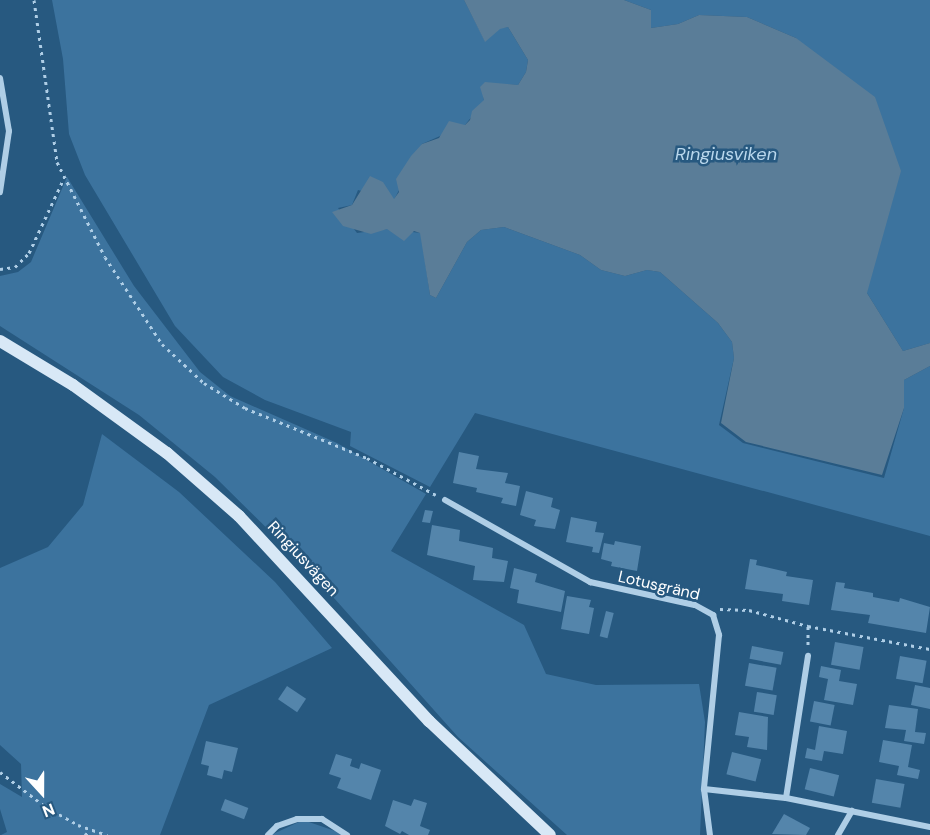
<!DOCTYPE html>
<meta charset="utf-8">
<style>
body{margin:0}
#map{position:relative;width:930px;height:835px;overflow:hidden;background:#275980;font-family:"DM Sans",sans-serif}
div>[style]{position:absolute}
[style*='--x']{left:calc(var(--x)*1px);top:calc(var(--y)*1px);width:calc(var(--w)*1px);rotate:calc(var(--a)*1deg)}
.green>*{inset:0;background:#3c739e}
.water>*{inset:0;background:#5a7d98}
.building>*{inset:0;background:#5485ab;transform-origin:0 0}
.path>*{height:3px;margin-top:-1.5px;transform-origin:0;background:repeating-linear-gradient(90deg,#afcee6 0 3px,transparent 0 7.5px)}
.street>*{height:6px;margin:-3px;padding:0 3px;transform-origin:3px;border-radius:3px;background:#afcee6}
.secondary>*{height:12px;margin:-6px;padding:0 6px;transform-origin:6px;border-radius:6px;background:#d8e8f6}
span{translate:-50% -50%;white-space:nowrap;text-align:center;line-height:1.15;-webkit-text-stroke:5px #275980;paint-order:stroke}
.street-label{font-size:16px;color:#fff}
.water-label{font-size:18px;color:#bad8ed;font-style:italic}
.north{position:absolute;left:12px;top:763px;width:60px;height:60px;-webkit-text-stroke:4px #275980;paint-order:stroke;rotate:159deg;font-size:16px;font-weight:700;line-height:24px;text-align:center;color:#fff}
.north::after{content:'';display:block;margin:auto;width:21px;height:27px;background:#fff;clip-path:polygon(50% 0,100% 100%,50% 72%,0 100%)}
</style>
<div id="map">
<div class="green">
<div style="clip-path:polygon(52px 0,464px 0,485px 41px,500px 28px,508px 27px,528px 60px,526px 72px,518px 85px,499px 84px,483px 91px,484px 101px,465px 125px,422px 144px,394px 200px,358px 190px,352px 205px,338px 208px,357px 233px,387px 229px,421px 233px,430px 295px,436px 298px,467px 242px,481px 230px,504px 227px,580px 255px,601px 270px,625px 276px,647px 270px,660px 272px,718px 323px,732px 342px,734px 358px,719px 425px,743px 443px,884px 478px,904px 408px,904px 380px,930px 366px,930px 536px,475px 413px,430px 487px,350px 446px,351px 432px,265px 400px,223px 377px,175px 326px,85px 175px,69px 134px,63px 59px)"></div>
<div style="clip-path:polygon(624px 0,930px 0,930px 343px,903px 351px,867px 293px,796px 38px,747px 17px,699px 15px,678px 24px,651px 28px,651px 10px)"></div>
<div style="clip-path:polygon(67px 177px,134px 286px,200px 372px,230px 396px,337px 443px,426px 494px,391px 551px,524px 625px,546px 674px,596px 685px,699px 684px,705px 722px,700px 835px,567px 835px,458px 737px,309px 570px,215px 477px,139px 415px,0 326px,0 276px,18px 272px,31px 262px)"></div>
<div style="clip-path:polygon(102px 434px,179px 492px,275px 582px,332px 648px,209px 705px,160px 835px,1px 835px,7px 832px,0 809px,0 784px,22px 797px,21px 764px,0 745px,0 568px,48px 547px,83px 505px)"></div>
<div style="clip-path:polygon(303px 820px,341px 833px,343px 835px,271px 835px)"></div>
</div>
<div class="water">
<div style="clip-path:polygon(464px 0,624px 0,651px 10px,651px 28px,678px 24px,699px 15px,747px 17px,796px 38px,875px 97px,901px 171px,867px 293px,903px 351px,930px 343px,930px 366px,904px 380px,904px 408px,882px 475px,746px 442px,721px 423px,734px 358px,732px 342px,718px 323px,660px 272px,647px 270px,625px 276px,601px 270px,580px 255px,504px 227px,481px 230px,467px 242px,436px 298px,430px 295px,420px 233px,414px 231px,404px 241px,387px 229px,371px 234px,343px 226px,332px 212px,352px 205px,370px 176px,383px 182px,394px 199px,399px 192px,396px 179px,411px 156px,422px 144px,439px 138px,449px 121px,465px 125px,470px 120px,472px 111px,484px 100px,480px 87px,485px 82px,518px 85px,526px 72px,528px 60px,508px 27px,500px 29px,485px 42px)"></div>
</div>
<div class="building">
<div style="clip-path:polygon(459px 452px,479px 456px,476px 469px,508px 473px,505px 483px,520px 486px,516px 506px,501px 503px,503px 498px,476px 492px,477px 488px,453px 483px)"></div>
<div style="clip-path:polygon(526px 491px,553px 498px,551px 507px,560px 510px,555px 529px,534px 526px,536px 520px,520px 515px)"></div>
<div style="clip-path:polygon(425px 510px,433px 511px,430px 523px,422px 522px)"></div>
<div style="clip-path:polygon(571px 517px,597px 522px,595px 532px,604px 533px,599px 553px,592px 552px,593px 547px,566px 542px)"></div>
<div style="clip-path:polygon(432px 525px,460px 530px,459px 541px,493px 548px,492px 558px,508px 561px,504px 582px,473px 580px,475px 566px,427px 555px)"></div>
<div style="clip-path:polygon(615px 541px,641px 546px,637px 571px,611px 566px,612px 562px,601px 559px,604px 543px,614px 545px)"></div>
<div style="clip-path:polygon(750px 559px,757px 560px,756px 565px,787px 572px,786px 576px,813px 580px,809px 605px,782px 601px,783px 594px,745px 589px)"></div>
<div style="clip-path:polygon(514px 568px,537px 574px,535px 582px,565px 591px,561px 612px,517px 603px,519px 590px,510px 588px)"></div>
<div style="clip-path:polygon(836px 582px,845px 583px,844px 588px,873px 593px,873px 597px,899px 602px,900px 598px,930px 607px,926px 633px,868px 623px,870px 615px,831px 610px)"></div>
<div style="clip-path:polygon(567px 596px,591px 600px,589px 607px,594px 608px,589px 634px,561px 629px)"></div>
<div style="left:606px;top:611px;width:8px;height:26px;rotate:14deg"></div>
<div style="left:835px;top:642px;width:29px;height:23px;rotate:10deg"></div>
<div style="left:752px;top:646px;width:32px;height:13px;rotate:11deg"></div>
<div style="left:900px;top:656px;width:27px;height:23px;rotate:10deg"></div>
<div style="left:749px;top:663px;width:28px;height:23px;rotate:10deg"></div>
<div style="clip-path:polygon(821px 666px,841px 670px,839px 681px,857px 684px,853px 705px,824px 700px,828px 679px,819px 677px)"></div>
<div style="clip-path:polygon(915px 685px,930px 688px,930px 709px,911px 705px)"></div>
<div style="left:287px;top:686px;width:23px;height:16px;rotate:34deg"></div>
<div style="left:757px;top:692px;width:20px;height:20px;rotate:9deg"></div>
<div style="left:814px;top:701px;width:21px;height:21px;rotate:11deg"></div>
<div style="clip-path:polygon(889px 705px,918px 709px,915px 732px,926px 733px,924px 744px,904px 741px,906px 730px,885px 728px)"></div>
<div style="clip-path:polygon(739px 712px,768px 717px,767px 750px,747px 747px,749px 737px,735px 735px)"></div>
<div style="clip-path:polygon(819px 726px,847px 731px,843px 754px,824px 751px,822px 761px,805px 758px,807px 748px,815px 750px)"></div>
<div style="clip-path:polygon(883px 740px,912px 745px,908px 767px,920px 770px,918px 779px,897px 775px,899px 766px,879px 762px)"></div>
<div style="clip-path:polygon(206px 741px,238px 748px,232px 772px,224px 770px,222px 779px,207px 775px,209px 766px,201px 764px)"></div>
<div style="left:732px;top:752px;width:30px;height:23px;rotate:14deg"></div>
<div style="clip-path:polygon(336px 754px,352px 759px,350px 766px,359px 769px,361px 763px,381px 770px,371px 800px,337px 788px,341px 778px,329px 774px)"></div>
<div style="left:810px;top:768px;width:30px;height:22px;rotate:14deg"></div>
<div style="left:876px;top:779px;width:29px;height:24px;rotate:10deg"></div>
<div style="left:225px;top:799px;width:25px;height:12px;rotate:21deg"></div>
<div style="clip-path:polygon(414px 799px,427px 803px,420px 826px,430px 830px,428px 835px,409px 835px,402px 831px,400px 834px,385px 826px,393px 800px,411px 806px)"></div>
<div style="clip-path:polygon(784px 814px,810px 828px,806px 835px,772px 834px)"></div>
</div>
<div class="path">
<div style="--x:34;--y:0;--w:164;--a:81.9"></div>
<div style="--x:57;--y:162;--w:106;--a:63.2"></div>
<div style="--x:105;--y:257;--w:104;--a:56.8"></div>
<div style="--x:162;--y:344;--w:57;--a:42.9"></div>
<div style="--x:204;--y:383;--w:48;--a:31.4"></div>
<div style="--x:245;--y:408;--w:132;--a:22.3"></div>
<div style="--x:367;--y:458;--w:78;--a:28.2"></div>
<div style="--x:0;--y:269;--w:15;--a:-8"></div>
<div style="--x:15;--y:267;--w:20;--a:-45"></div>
<div style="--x:29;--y:253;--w:83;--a:-65"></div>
<div style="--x:720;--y:609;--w:29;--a:2"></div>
<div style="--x:749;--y:610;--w:61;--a:15.2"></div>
<div style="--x:808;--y:626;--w:124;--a:10.7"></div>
<div style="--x:808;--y:645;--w:19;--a:-90"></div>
<div style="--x:0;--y:772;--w:58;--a:37.3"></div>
<div style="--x:46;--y:807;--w:37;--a:29"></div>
<div style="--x:78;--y:825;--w:31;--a:19"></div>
<div style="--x:85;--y:835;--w:7;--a:-45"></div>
</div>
<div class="street">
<div style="--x:0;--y:78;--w:54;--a:80.4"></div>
<div style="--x:9;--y:131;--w:62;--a:98.4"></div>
<div style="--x:445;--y:500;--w:167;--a:29.5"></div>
<div style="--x:590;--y:582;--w:107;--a:12.4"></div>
<div style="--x:695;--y:605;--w:21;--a:29"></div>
<div style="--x:713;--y:615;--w:21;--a:73"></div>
<div style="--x:719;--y:635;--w:155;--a:95.6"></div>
<div style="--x:704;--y:789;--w:46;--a:82.6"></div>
<div style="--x:704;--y:789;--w:82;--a:6.3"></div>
<div style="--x:786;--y:798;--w:147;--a:11.4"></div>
<div style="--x:786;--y:798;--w:144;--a:-81.2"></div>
<div style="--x:268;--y:835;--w:13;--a:-45"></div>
<div style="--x:277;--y:826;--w:21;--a:-19"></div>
<div style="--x:297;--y:819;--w:25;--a:0"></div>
<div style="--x:322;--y:819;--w:30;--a:33"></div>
<div style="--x:838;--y:835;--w:28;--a:-60"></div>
</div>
<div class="secondary">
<div style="--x:0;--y:341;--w:85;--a:31.1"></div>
<div style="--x:73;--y:385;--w:116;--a:35.9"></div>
<div style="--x:167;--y:453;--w:96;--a:41.2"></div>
<div style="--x:239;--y:516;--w:280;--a:47.2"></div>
<div style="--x:429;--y:721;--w:166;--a:43.3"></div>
</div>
<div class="street-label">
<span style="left:303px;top:559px;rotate:47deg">Ringiusvägen</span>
<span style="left:659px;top:586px;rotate:13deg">Lotusgränd</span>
</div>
<div class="water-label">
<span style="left:726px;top:154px">Ringiusviken</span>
</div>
<div class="north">N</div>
</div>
